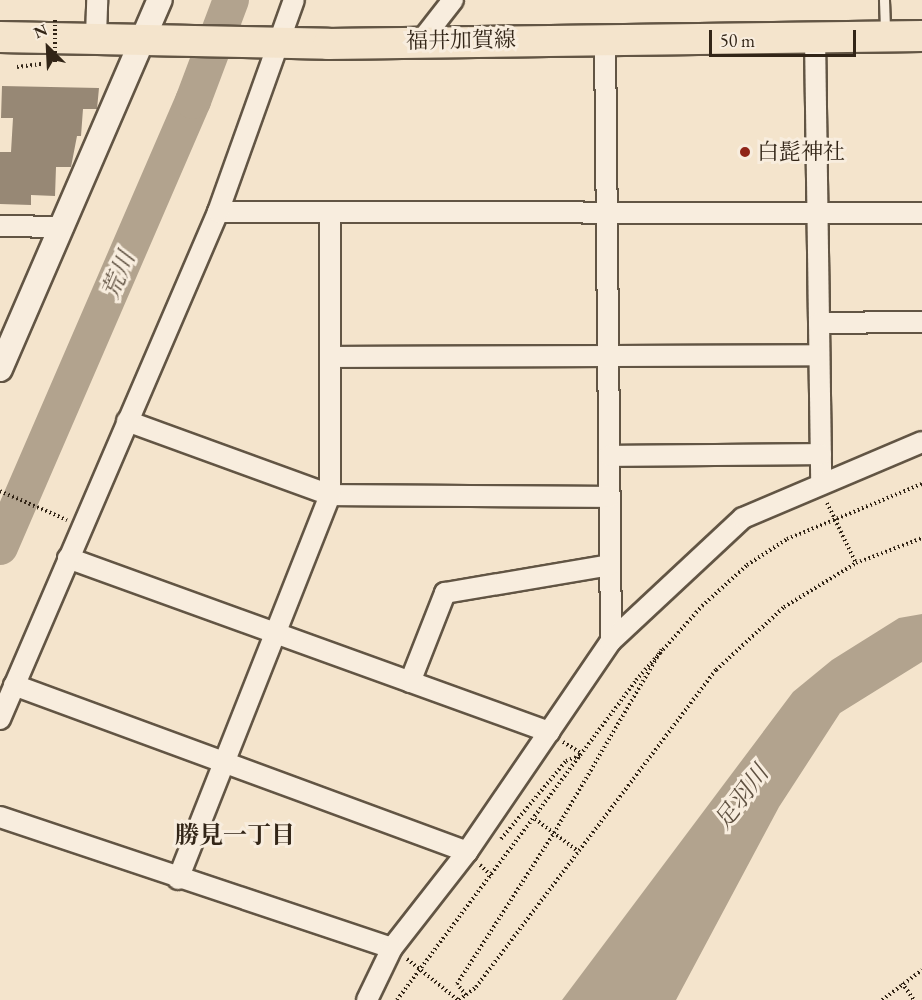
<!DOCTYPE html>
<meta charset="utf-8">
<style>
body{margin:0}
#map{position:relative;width:922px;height:1000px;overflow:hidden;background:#f4e4cc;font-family:"EB Garamond","Noto Serif JP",serif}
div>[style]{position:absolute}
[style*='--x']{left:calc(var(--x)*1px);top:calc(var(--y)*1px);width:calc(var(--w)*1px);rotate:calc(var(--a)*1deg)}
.water>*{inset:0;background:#b2a38e}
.river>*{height:36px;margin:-18px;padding:0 18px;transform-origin:18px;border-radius:18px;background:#b2a38e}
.building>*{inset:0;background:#978875}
.path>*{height:4px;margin-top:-2px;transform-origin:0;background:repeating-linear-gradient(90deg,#322517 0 1.5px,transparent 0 4.5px)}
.roads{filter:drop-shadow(2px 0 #625544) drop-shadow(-2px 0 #625544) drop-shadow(0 2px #625544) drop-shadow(0 -2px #625544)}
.service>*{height:9px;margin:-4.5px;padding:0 4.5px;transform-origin:4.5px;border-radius:4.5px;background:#f8edde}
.minor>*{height:20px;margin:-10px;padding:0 10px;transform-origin:10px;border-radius:10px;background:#f8edde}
.tertiary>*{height:24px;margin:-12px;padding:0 12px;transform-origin:12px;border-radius:12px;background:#f8edde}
.primary>*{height:30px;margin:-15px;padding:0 15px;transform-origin:15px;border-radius:15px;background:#f4e4cc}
.path-bridge>*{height:4px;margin-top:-2px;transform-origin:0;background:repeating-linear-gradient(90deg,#322517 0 1.5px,transparent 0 4.5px)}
.dots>*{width:16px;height:16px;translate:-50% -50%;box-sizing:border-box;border:3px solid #f8edde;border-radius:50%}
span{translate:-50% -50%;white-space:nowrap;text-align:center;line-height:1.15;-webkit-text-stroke:6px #f8edde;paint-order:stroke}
.street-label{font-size:22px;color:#322517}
.poi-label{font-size:22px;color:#322517}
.left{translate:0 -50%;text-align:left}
.water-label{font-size:24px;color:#5f5141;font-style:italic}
.neighbourhood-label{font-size:24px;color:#322517;font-weight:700}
.north{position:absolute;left:18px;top:18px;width:60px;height:60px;-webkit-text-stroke:4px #f8edde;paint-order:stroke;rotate:336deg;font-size:16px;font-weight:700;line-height:24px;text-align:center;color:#322517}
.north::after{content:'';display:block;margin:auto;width:21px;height:27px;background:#322517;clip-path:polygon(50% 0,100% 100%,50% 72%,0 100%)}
.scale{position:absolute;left:709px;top:30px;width:147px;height:27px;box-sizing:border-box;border:3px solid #322517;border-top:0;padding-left:8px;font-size:18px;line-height:21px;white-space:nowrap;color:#322517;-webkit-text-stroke:4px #f8edde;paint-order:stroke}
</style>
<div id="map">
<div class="water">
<div style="clip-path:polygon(922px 614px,922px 662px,840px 713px,779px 807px,676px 1000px,562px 1000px,793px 692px,832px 660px,899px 618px)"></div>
</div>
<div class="river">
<div style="--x:0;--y:547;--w:486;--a:-66.6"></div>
<div style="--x:193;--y:101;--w:108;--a:-69.4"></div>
</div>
<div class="building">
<div style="clip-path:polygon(2px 86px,99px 88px,97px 109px,83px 109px,81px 136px,77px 136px,71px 167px,56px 167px,55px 196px,31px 195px,31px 205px,0 204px,0 152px,11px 152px,13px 118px,1px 118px)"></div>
</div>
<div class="path">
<div style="--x:17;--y:67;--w:26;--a:-7"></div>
<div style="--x:0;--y:491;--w:73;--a:23.4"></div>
<div style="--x:827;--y:503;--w:67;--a:64.2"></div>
<div style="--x:563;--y:742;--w:22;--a:32"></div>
<div style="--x:535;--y:819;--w:54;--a:36.7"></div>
<div style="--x:501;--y:839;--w:102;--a:-50.2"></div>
<div style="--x:566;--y:761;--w:17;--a:-21"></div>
<div style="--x:480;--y:865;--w:16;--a:43"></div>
<div style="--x:407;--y:959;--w:65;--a:38.8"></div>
<div style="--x:902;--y:983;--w:21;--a:55"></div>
<div style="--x:466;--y:995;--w:14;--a:-129"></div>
<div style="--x:457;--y:984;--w:179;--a:-57.3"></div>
<div style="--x:554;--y:833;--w:213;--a:-59.6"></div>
<div style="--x:397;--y:1000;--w:399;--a:-53.2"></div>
<div style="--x:636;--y:680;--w:99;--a:-48.3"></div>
<div style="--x:702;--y:606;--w:61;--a:-42.3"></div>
<div style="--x:747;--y:565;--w:48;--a:-33"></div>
<div style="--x:787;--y:539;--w:146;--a:-22.2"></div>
<div style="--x:459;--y:1000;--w:21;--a:-37"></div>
<div style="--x:476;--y:987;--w:398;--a:-52.9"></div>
<div style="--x:716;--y:670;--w:93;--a:-42.8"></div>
<div style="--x:784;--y:607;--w:84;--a:-31.4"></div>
<div style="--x:856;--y:563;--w:71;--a:-20.7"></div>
<div style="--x:882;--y:1000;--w:50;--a:-36.9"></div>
</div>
<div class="roads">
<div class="service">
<div style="--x:884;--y:0;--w:34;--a:88"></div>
</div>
<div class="minor">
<div style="--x:96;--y:36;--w:36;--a:-88"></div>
<div style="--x:815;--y:36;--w:446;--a:89.2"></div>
<div style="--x:605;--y:37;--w:604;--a:89.43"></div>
<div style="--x:421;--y:41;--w:52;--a:-52"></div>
<div style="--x:218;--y:212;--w:704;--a:0.08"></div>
<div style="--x:0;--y:226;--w:63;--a:0.9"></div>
<div style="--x:819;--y:323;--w:103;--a:-0.6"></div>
<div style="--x:330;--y:357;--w:489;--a:-0.2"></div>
<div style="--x:127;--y:421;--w:216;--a:20"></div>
<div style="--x:330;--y:495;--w:280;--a:0.4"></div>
<div style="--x:609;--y:456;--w:212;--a:-0.5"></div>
<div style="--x:68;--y:558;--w:512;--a:19.89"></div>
<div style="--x:410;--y:682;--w:96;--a:-68.5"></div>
<div style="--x:445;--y:593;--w:167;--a:-9.6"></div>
<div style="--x:14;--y:685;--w:483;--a:20.2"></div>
<div style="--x:0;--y:719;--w:552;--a:-66.73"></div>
<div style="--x:218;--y:212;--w:225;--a:-70.3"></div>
<div style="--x:0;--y:817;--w:413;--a:18.5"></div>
<div style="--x:392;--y:948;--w:122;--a:-52"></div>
<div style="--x:467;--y:852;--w:255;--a:-55.7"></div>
<div style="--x:611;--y:641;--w:180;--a:-43"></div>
<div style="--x:743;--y:518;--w:194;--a:-23"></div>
<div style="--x:178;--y:879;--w:413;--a:-68.4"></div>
<div style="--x:330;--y:495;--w:283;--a:-90"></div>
<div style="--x:367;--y:1000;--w:58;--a:-64.3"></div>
</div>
<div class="tertiary">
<div style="--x:0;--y:369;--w:402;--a:-66.6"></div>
</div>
<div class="primary">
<div style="--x:0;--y:37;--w:328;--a:1.2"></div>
<div style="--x:328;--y:44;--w:594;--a:-0.77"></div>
</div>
</div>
<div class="path-bridge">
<div style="--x:55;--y:20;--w:43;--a:90"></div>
</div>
<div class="dots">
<div style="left:745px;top:152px;background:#8f2418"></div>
</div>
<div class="street-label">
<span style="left:461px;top:40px;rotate:-1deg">福井加賀線</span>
</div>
<div class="poi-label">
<span class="left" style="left:757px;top:152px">白髭神社</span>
</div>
<div class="water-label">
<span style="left:118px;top:275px;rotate:-67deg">荒川</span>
<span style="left:741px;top:797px;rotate:-53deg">足羽川</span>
</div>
<div class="neighbourhood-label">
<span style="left:235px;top:835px">勝見一丁目</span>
</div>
<div class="north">N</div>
<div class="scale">50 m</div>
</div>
